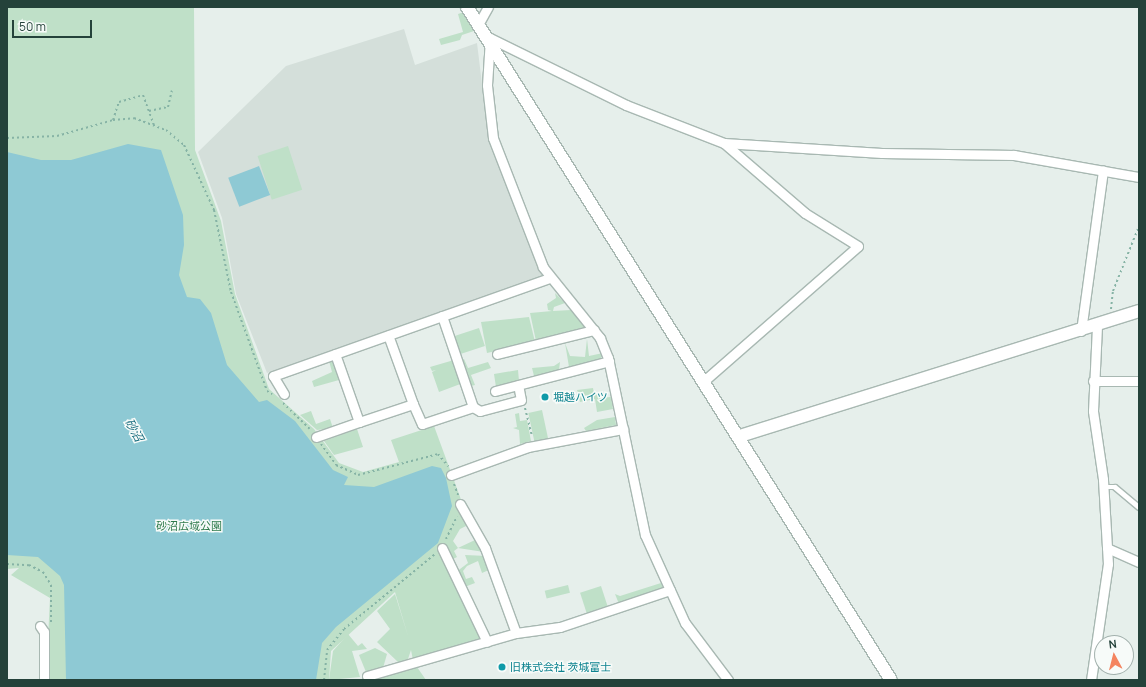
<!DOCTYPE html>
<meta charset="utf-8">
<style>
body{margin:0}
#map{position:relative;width:1146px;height:687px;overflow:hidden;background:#e6efeb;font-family:Manrope,"Noto Sans JP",sans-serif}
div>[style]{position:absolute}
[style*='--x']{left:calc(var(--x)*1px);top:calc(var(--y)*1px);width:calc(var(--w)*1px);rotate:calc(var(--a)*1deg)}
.built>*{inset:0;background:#d4dfda}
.green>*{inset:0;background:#bfe0c8;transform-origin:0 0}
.water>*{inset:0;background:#8ec9d4;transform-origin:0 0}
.path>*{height:2px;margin-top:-1px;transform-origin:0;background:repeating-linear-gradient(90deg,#86b3a5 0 2px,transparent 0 5px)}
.roads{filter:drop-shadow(1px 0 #a8b8b2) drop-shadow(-1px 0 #a8b8b2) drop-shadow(0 1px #a8b8b2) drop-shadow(0 -1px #a8b8b2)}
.lane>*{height:4.5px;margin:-2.25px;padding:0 2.25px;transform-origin:2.25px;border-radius:2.25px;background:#fff}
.street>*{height:9px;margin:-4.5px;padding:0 4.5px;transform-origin:4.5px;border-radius:4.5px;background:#fff}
.secondary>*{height:12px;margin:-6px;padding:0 6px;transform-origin:6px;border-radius:6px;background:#fff}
.dots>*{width:11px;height:11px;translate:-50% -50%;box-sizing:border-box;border:2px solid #f7fbf9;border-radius:50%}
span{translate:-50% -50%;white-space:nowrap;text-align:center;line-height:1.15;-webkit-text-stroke:3px #f7fbf9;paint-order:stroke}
.culture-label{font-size:11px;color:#0d838f}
.left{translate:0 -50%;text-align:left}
.park-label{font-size:11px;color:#2d7a4b}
.water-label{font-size:12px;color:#1c6f80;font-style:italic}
.frame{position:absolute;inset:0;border:8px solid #24423a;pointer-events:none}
.north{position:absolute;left:1094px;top:635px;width:40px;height:40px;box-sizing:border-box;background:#f7fbf9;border:1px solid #a3b1ad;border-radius:50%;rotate:353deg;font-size:11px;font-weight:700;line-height:16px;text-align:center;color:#24423a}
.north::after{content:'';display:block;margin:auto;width:14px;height:18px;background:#f4845f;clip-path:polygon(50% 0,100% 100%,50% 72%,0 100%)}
.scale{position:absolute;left:12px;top:20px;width:80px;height:18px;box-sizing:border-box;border:2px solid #24423a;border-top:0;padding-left:5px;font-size:12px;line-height:14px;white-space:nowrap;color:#24423a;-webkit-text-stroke:3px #f7fbf9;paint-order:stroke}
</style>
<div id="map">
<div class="built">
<div style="clip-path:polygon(404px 29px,415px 65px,477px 43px,487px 125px,543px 276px,267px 373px,236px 294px,222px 218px,198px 152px,286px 66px)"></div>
</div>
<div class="green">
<div style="clip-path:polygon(7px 7px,194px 7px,195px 150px,221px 221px,235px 294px,269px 389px,314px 429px,339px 463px,363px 472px,399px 462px,391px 440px,434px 426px,470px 524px,460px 529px,453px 541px,458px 548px,475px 540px,476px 536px,484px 552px,458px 548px,454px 551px,457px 557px,451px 560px,484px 640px,413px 660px,411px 650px,407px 662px,398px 662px,377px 642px,390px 629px,377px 611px,395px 594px,408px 636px,395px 592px,331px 651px,329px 680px,46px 680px,50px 598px,11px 575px,19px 568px,7px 569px)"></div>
<div style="clip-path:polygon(464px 12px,477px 30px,462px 35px,460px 40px,441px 45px,439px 39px,463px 32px,458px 14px)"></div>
<div style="left:288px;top:146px;width:46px;height:32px;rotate:72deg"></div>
<div style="clip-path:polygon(555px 293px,565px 303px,554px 307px,553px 311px,571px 310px,585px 327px,536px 341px,530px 313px,552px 311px,548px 310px,547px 304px,556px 298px)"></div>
<div style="clip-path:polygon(529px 317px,535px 342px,487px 353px,481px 322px)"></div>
<div style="left:479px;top:328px;width:19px;height:28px;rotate:72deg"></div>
<div style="clip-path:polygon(587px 339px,589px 356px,603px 353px,600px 360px,569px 367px,565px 343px,570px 356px,585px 357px)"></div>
<div style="clip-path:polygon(464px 359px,468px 368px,488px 362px,491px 368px,471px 375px,475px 385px,471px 386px,461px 360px)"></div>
<div style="clip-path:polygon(454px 360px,463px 383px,439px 392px,432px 372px,436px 370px,432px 371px,430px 367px)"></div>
<div style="clip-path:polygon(329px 361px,334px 363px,339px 380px,314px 387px,312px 381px,332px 372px)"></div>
<div style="clip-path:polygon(560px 362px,559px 370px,534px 376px,532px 368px,554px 366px)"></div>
<div style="clip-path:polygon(518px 370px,519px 381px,496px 387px,494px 374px)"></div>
<div style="clip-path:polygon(593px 388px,594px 394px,603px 393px,599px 398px,611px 397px,613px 409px,597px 412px,595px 399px,580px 402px,577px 390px)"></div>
<div style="left:542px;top:410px;width:30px;height:14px;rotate:78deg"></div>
<div style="clip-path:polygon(311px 411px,316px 424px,330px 419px,333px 428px,317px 430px,300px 415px)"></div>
<div style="clip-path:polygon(519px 413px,520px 421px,527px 420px,531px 441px,520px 444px,519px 430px,513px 428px,517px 427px,515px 414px)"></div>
<div style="clip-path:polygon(615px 417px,616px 425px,586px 431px,584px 428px,597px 420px)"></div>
<div style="clip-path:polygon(357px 429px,363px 447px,334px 455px,324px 441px)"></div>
<div style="clip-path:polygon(465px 555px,487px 556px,491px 569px,482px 573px,478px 561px,467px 566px,463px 571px,466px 579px,472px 577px,475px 583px,462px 588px,456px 572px,468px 563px)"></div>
<div style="clip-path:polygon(661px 583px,663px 588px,619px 604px,615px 594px,620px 596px)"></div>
<div style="left:568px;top:585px;width:8px;height:24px;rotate:76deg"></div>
<div style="left:601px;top:586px;width:23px;height:22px;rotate:72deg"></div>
<div style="clip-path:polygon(348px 634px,358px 646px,362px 643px,367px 649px,352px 651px,360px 677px,329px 680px,333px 651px)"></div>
<div style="clip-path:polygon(375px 648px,387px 654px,383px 668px,366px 672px,359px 655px)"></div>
<div style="clip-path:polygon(417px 667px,426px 680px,365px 680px,401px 670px)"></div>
</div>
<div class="water">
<div style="clip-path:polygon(128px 144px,161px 150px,183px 215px,184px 245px,179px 275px,187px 297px,200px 299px,211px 313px,227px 365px,259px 402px,267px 400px,295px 421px,333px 470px,348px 477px,344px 485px,374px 487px,432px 466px,441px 468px,446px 478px,452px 506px,438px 543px,336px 627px,322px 643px,316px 680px,66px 680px,64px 585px,60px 576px,38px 557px,7px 555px,7px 152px,41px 160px,71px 160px)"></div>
<div style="left:259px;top:166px;width:31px;height:33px;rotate:69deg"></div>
</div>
<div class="path">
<div style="--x:149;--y:111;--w:19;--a:-12"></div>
<div style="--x:168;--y:107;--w:17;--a:-77"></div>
<div style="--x:113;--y:120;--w:19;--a:-72"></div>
<div style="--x:119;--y:102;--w:25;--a:-16"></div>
<div style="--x:143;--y:95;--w:32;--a:70"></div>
<div style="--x:7;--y:138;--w:50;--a:-2.3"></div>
<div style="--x:57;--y:136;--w:58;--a:-15.9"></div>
<div style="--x:113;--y:120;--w:21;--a:-5"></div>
<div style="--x:134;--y:118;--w:34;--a:21"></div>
<div style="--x:166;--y:130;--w:23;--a:40"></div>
<div style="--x:184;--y:145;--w:72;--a:65.2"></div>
<div style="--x:214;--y:210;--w:84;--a:78.3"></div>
<div style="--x:231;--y:292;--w:105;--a:70"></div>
<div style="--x:267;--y:391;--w:6;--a:31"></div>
<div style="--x:1111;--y:309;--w:18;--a:-84"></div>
<div style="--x:1113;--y:291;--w:70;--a:-68.2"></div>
<div style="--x:283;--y:403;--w:37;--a:44"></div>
<div style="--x:525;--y:408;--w:29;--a:76"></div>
<div style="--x:321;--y:444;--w:26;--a:54"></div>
<div style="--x:336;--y:465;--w:24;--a:24"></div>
<div style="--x:358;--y:475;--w:83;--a:-14.7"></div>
<div style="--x:438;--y:454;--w:16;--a:50"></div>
<div style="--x:454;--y:484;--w:12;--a:70"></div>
<div style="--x:446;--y:539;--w:25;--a:-64"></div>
<div style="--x:7;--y:564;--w:22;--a:3"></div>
<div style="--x:29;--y:565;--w:16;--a:27"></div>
<div style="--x:43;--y:572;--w:15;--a:58"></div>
<div style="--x:51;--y:585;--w:40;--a:90"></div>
<div style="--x:324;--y:680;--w:30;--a:-84"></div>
<div style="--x:327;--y:650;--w:27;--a:-51"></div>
<div style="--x:344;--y:629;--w:118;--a:-39.5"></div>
</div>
<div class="roads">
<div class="lane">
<div style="--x:1104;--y:487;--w:11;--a:0"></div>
<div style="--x:1115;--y:487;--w:31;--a:40"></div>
</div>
<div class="street">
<div style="--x:479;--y:23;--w:18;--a:-61"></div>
<div style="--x:442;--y:316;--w:96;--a:71.2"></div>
<div style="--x:1081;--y:331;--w:162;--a:-82.2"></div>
<div style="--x:497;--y:354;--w:100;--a:-13.9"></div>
<div style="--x:705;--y:380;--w:203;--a:-41.2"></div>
<div style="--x:858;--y:246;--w:62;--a:-148.1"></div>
<div style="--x:805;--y:213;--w:107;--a:-139.2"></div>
<div style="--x:1093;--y:381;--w:46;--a:0"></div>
<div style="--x:495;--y:391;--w:118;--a:-14.7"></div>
<div style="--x:284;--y:394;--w:21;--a:-121"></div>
<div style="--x:273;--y:376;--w:294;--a:-19.5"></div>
<div style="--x:413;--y:404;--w:22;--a:66"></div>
<div style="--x:422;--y:424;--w:54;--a:-18.4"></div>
<div style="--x:473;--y:407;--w:8;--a:30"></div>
<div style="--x:480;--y:411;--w:42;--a:-15"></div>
<div style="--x:521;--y:400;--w:15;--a:-101"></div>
<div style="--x:359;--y:422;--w:57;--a:-18.4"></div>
<div style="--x:413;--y:404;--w:73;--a:-109.9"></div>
<div style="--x:316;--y:437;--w:46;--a:-19.2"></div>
<div style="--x:359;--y:422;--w:72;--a:-109.4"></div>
<div style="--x:451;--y:475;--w:82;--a:-20"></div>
<div style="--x:528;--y:447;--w:97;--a:-10.7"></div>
<div style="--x:460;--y:504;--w:51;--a:60.4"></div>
<div style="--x:485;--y:548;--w:90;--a:70"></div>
<div style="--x:442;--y:548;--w:104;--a:64.4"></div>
<div style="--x:1107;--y:548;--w:35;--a:24"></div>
<div style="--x:40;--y:626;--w:7;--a:56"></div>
<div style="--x:44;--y:632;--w:48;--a:90"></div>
<div style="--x:367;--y:676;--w:155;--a:-16.1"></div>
<div style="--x:516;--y:633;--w:44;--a:-7.8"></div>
<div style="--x:560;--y:627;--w:116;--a:-18.6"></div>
<div style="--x:728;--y:680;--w:71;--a:-127"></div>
<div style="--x:685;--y:623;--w:97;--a:-114.4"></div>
<div style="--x:645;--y:535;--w:181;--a:-101.8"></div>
<div style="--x:608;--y:358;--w:22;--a:-112"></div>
<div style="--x:600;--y:338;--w:91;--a:-128.8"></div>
<div style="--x:543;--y:267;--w:138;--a:-111.2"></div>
<div style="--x:493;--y:138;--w:53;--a:-96.5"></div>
<div style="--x:487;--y:85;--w:47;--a:-86.3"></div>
<div style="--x:490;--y:38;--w:152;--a:26.2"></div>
<div style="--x:626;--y:105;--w:105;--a:21.2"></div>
<div style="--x:724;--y:143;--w:158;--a:3.6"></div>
<div style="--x:882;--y:153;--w:132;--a:0.9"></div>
<div style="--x:1014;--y:155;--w:127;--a:10"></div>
<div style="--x:1091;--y:680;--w:117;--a:-81.7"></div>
<div style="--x:1108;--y:564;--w:85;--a:-93.4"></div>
<div style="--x:1103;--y:479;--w:69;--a:-98.4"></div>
<div style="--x:1093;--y:411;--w:86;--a:-87.3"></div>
</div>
<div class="secondary">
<div style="--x:467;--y:7;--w:795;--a:57.79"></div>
<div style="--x:740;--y:436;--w:418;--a:-17.4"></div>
</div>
</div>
<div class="dots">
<div style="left:545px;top:397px;background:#0f9aa8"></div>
<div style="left:502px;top:667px;background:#0f9aa8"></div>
</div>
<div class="culture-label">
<span class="left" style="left:553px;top:397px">堀越ハイツ</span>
<span class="left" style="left:510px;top:667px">旧株式会社 茨城富士</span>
</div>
<div class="park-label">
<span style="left:189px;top:526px">砂沼広域公園</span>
</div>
<div class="water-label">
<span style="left:134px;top:430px;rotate:61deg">砂沼</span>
</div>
<div class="frame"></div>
<div class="north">N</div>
<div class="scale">50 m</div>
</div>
